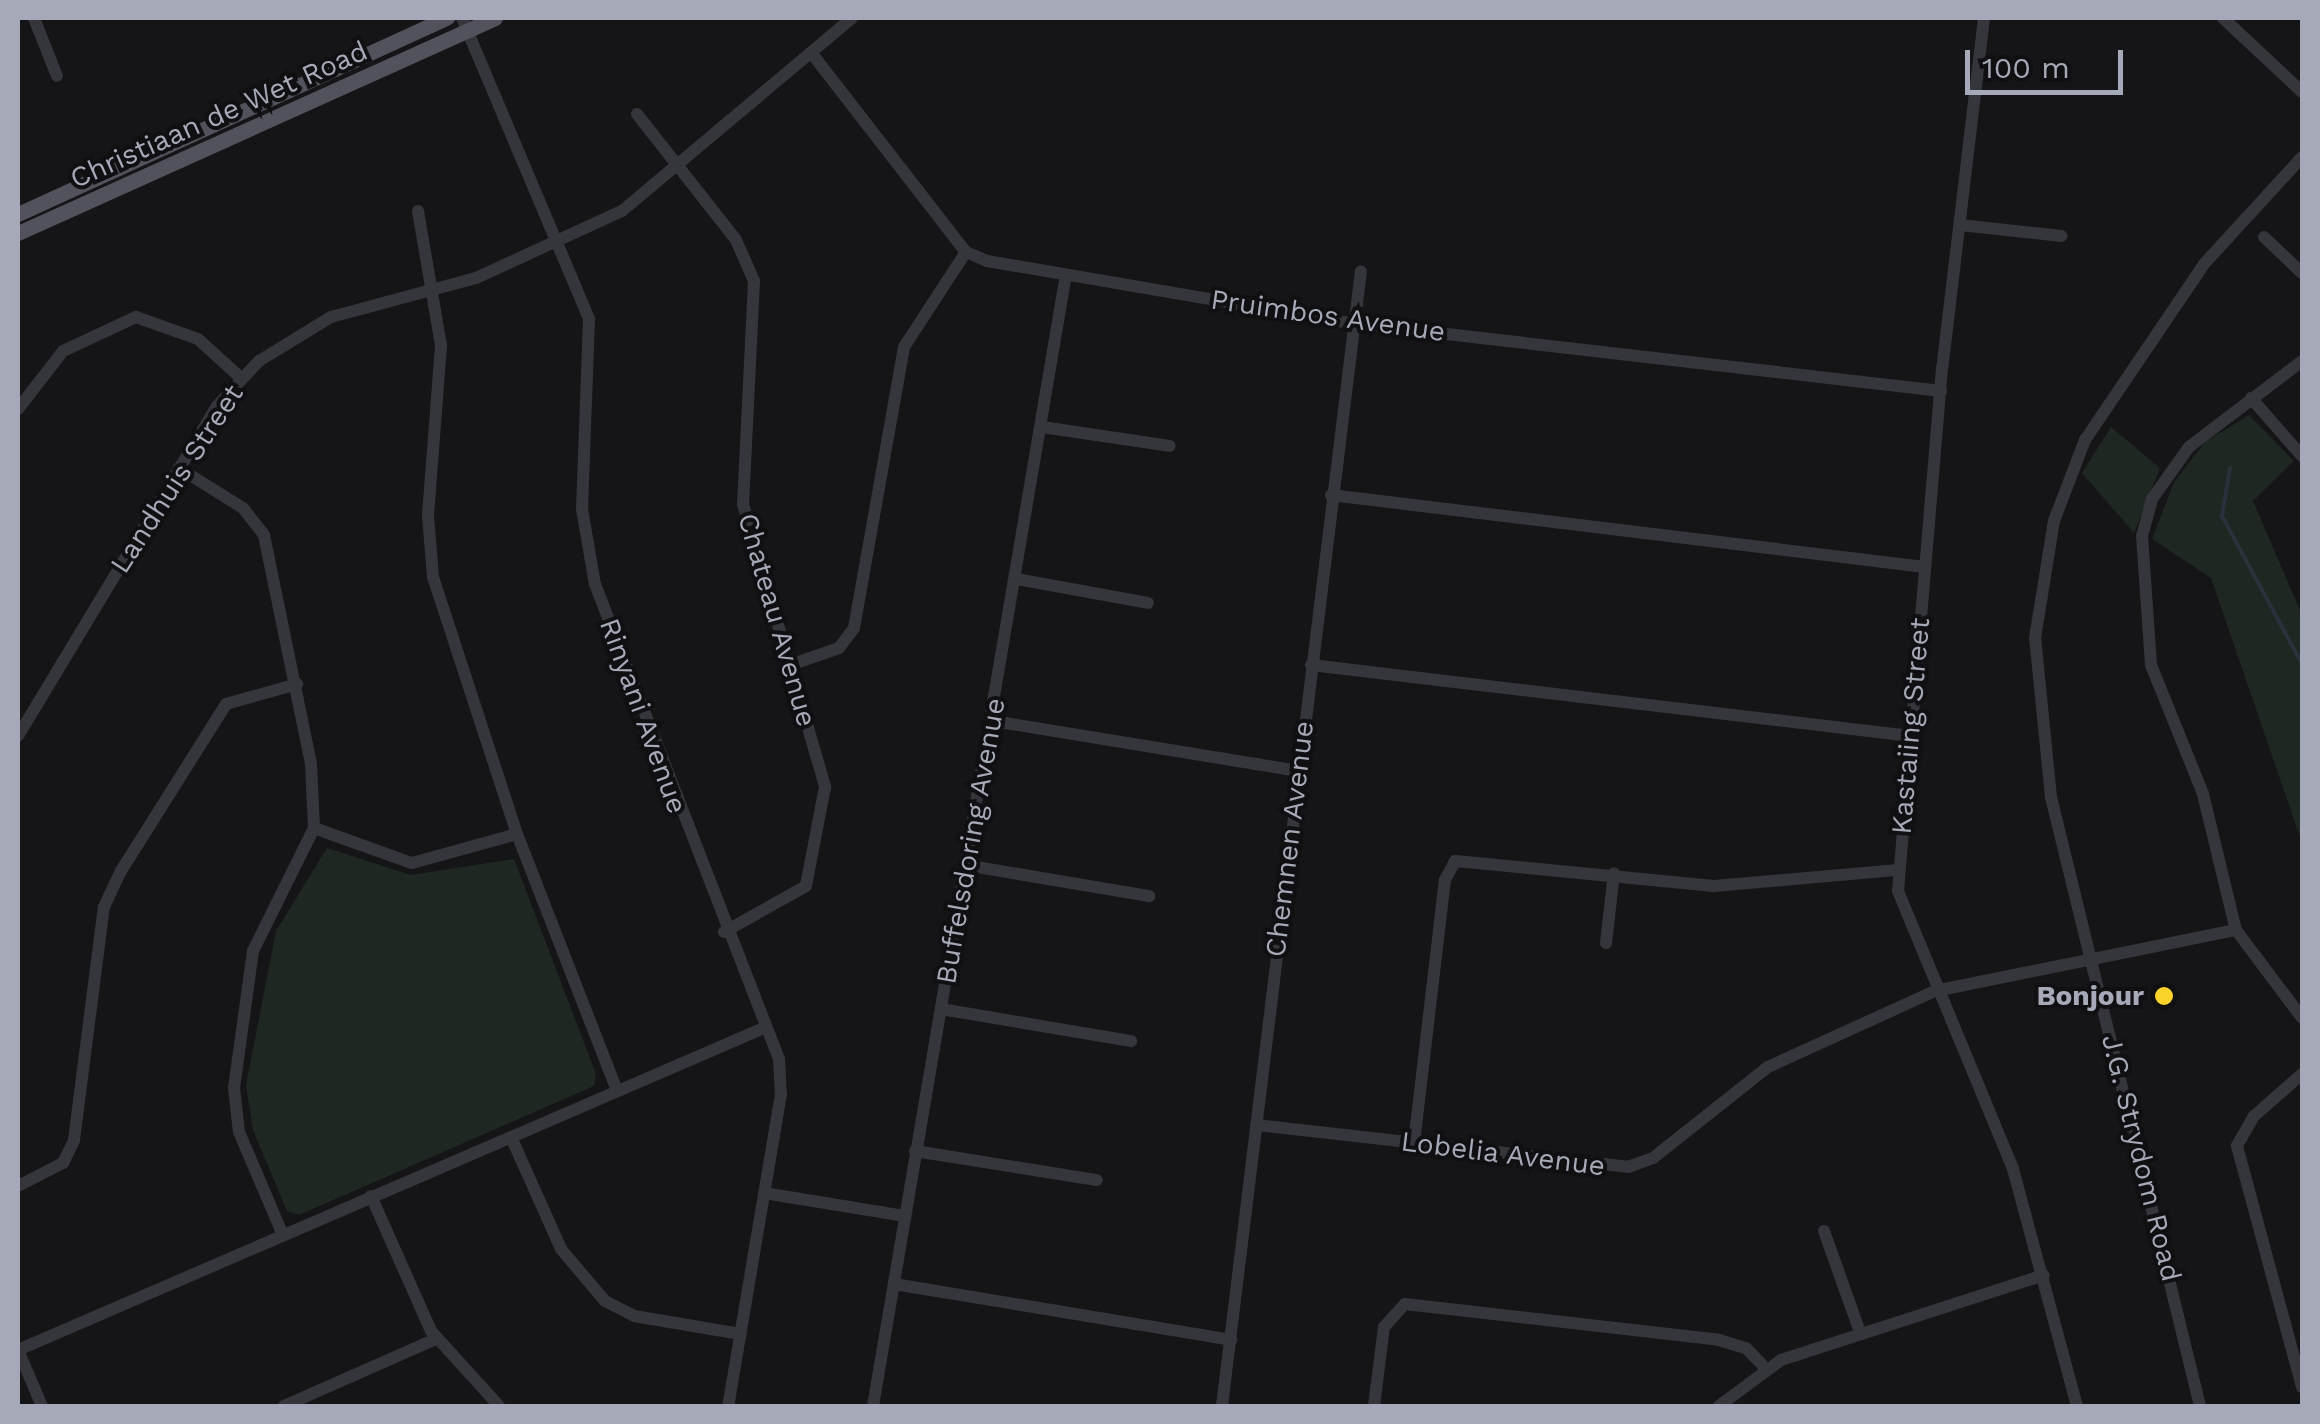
<!DOCTYPE html>
<style>
body{margin:0}
#map{position:relative;width:2320px;height:1424px;overflow:hidden;background:#151517;font-family:"Work Sans",sans-serif}
div>[style]{position:absolute}
[style*='--x']{left:calc(var(--x)*1px);top:calc(var(--y)*1px);width:calc(var(--w)*1px);rotate:calc(var(--a)*1deg)}
.green>*{inset:0;background:#1e2721}
.stream>*{height:4px;margin:-2px;padding:0 2px;transform-origin:2px;border-radius:2px;background:#2a313b}
.minor>*{height:12px;margin:-6px;padding:0 6px;transform-origin:6px;border-radius:6px;background:#35363c}
.major>*{height:15px;margin:-7.5px;padding:0 7.5px;transform-origin:7.5px;border-radius:7.5px;background:#51525b}
.dots>*{width:28px;height:28px;translate:-50% -50%;box-sizing:border-box;border:5px solid #101012;border-radius:50%}
span{translate:-50% -50%;white-space:nowrap;text-align:center;line-height:1.15;-webkit-text-stroke:8px #101012;paint-order:stroke}
.street-label{font-size:28px;color:#a6a9b7}
.poi-label{font-size:28px;color:#a6a9b7;font-weight:700}
.right{translate:-100% -50%;text-align:right}
.frame{position:absolute;inset:0;border:20px solid #a6a9b7;pointer-events:none}
.scale{position:absolute;left:1965px;top:50px;width:158px;height:45px;box-sizing:border-box;border:5px solid #a6a9b7;border-top:0;padding-left:12px;font-size:30px;line-height:35px;white-space:nowrap;color:#a6a9b7;-webkit-text-stroke:8px #101012;paint-order:stroke}
</style>
<div id="map">
<div class="green">
<div style="clip-path:polygon(2249px 415px,2294px 461px,2253px 501px,2302px 615px,2302px 843px,2211px 578px,2152px 539px,2174px 482px,2205px 442px)"></div>
<div style="clip-path:polygon(2111px 427px,2160px 468px,2134px 533px,2082px 473px)"></div>
<div style="clip-path:polygon(327px 848px,411px 875px,514px 859px,596px 1074px,594px 1086px,299px 1215px,287px 1211px,253px 1130px,246px 1085px,276px 931px)"></div>
</div>
<div class="stream">
<div style="--x:2230;--y:468;--w:49;--a:99.5"></div>
<div style="--x:2222;--y:516;--w:168;--a:61.6"></div>
</div>
<div class="minor">
<div style="--x:34;--y:18;--w:62;--a:68.4"></div>
<div style="--x:462;--y:18;--w:327;--a:67.1"></div>
<div style="--x:589;--y:319;--w:190;--a:92.1"></div>
<div style="--x:582;--y:509;--w:76;--a:80.2"></div>
<div style="--x:595;--y:584;--w:509;--a:68.83"></div>
<div style="--x:779;--y:1059;--w:35;--a:87"></div>
<div style="--x:781;--y:1094;--w:316;--a:99.6"></div>
<div style="--x:1984;--y:18;--w:353;--a:96.8"></div>
<div style="--x:1942;--y:368;--w:525;--a:94.81"></div>
<div style="--x:1898;--y:891;--w:301;--a:67.5"></div>
<div style="--x:2013;--y:1169;--w:245;--a:74.9"></div>
<div style="--x:2223;--y:18;--w:108;--a:43.1"></div>
<div style="--x:813;--y:55;--w:249;--a:52.2"></div>
<div style="--x:966;--y:252;--w:23;--a:23"></div>
<div style="--x:987;--y:261;--w:369;--a:9.7"></div>
<div style="--x:1351;--y:323;--w:594;--a:6.57"></div>
<div style="--x:637;--y:114;--w:160;--a:51.8"></div>
<div style="--x:736;--y:240;--w:45;--a:66.3"></div>
<div style="--x:754;--y:281;--w:223;--a:92.8"></div>
<div style="--x:743;--y:504;--w:295;--a:73.8"></div>
<div style="--x:825;--y:787;--w:101;--a:100.9"></div>
<div style="--x:806;--y:886;--w:94;--a:150.7"></div>
<div style="--x:418;--y:211;--w:137;--a:80.3"></div>
<div style="--x:441;--y:346;--w:170;--a:94.4"></div>
<div style="--x:428;--y:516;--w:61;--a:85.3"></div>
<div style="--x:433;--y:577;--w:270;--a:71.9"></div>
<div style="--x:517;--y:834;--w:276;--a:68.7"></div>
<div style="--x:1960;--y:225;--w:102;--a:6.2"></div>
<div style="--x:2264;--y:237;--w:52;--a:43.5"></div>
<div style="--x:2302;--y:361;--w:142;--a:142.7"></div>
<div style="--x:2189;--y:447;--w:64;--a:125.4"></div>
<div style="--x:2152;--y:499;--w:38;--a:105"></div>
<div style="--x:2142;--y:536;--w:129;--a:86"></div>
<div style="--x:2151;--y:665;--w:139;--a:68"></div>
<div style="--x:2203;--y:794;--w:140;--a:76.4"></div>
<div style="--x:2236;--y:930;--w:110;--a:53.1"></div>
<div style="--x:2251;--y:398;--w:77;--a:48.7"></div>
<div style="--x:18;--y:409;--w:73;--a:-52.2"></div>
<div style="--x:63;--y:351;--w:81;--a:-25"></div>
<div style="--x:136;--y:317;--w:66;--a:19.5"></div>
<div style="--x:198;--y:339;--w:58;--a:42.2"></div>
<div style="--x:1042;--y:427;--w:129;--a:8.4"></div>
<div style="--x:179;--y:468;--w:75;--a:32"></div>
<div style="--x:243;--y:508;--w:34;--a:52"></div>
<div style="--x:264;--y:535;--w:234;--a:78.4"></div>
<div style="--x:311;--y:764;--w:64;--a:87.3"></div>
<div style="--x:314;--y:828;--w:137;--a:116.4"></div>
<div style="--x:253;--y:951;--w:138;--a:97.9"></div>
<div style="--x:234;--y:1088;--w:44;--a:83.5"></div>
<div style="--x:239;--y:1132;--w:112;--a:66.9"></div>
<div style="--x:1331;--y:495;--w:598;--a:6.91"></div>
<div style="--x:1016;--y:579;--w:134;--a:10.3"></div>
<div style="--x:790;--y:665;--w:52;--a:-19.1"></div>
<div style="--x:839;--y:648;--w:25;--a:-53"></div>
<div style="--x:854;--y:628;--w:285;--a:-79.9"></div>
<div style="--x:904;--y:347;--w:113;--a:-56.9"></div>
<div style="--x:1311;--y:665;--w:604;--a:6.75"></div>
<div style="--x:993;--y:721;--w:309;--a:9.3"></div>
<div style="--x:18;--y:736;--w:385;--a:-58.9"></div>
<div style="--x:217;--y:406;--w:62;--a:-47"></div>
<div style="--x:259;--y:361;--w:84;--a:-31.4"></div>
<div style="--x:331;--y:317;--w:150;--a:-15.1"></div>
<div style="--x:476;--y:278;--w:161;--a:-24.7"></div>
<div style="--x:622;--y:211;--w:300;--a:-40"></div>
<div style="--x:314;--y:828;--w:104;--a:19.7"></div>
<div style="--x:412;--y:863;--w:109;--a:-15.4"></div>
<div style="--x:965;--y:865;--w:187;--a:9.6"></div>
<div style="--x:1606;--y:943;--w:70;--a:-83.5"></div>
<div style="--x:941;--y:1009;--w:193;--a:9.6"></div>
<div style="--x:2302;--y:1074;--w:64;--a:138.8"></div>
<div style="--x:2254;--y:1116;--w:34;--a:120"></div>
<div style="--x:2237;--y:1146;--w:250;--a:74.9"></div>
<div style="--x:1256;--y:1125;--w:374;--a:6.4"></div>
<div style="--x:1628;--y:1167;--w:27;--a:-20"></div>
<div style="--x:1653;--y:1158;--w:147;--a:-38.4"></div>
<div style="--x:1768;--y:1067;--w:183;--a:-24.5"></div>
<div style="--x:1935;--y:991;--w:307;--a:-11.5"></div>
<div style="--x:511;--y:1137;--w:123;--a:65.9"></div>
<div style="--x:561;--y:1249;--w:68;--a:49.8"></div>
<div style="--x:605;--y:1301;--w:33;--a:27"></div>
<div style="--x:634;--y:1316;--w:108;--a:9.6"></div>
<div style="--x:1414;--y:1143;--w:265;--a:-83.3"></div>
<div style="--x:1445;--y:880;--w:21;--a:-62"></div>
<div style="--x:1455;--y:861;--w:260;--a:5.5"></div>
<div style="--x:1714;--y:886;--w:185;--a:-5"></div>
<div style="--x:915;--y:1151;--w:184;--a:9.1"></div>
<div style="--x:18;--y:1186;--w:51;--a:-27.1"></div>
<div style="--x:63;--y:1163;--w:25;--a:-64"></div>
<div style="--x:74;--y:1140;--w:235;--a:-82.7"></div>
<div style="--x:104;--y:907;--w:40;--a:-65"></div>
<div style="--x:121;--y:871;--w:197;--a:-57.8"></div>
<div style="--x:226;--y:704;--w:74;--a:-15.7"></div>
<div style="--x:764;--y:1193;--w:142;--a:9.3"></div>
<div style="--x:371;--y:1196;--w:148;--a:66"></div>
<div style="--x:431;--y:1331;--w:101;--a:47.8"></div>
<div style="--x:1824;--y:1231;--w:107;--a:70.4"></div>
<div style="--x:894;--y:1284;--w:342;--a:9.4"></div>
<div style="--x:18;--y:1350;--w:813;--a:-23.35"></div>
<div style="--x:18;--y:1350;--w:61;--a:66.8"></div>
<div style="--x:284;--y:1406;--w:166;--a:-23.8"></div>
<div style="--x:873;--y:1406;--w:1147;--a:-80.32"></div>
<div style="--x:1222;--y:1406;--w:1143;--a:-83.02"></div>
<div style="--x:1374;--y:1406;--w:80;--a:-82.8"></div>
<div style="--x:1384;--y:1327;--w:31;--a:-48"></div>
<div style="--x:1405;--y:1304;--w:316;--a:6.5"></div>
<div style="--x:1719;--y:1340;--w:28;--a:17"></div>
<div style="--x:1746;--y:1348;--w:28;--a:46"></div>
<div style="--x:1719;--y:1406;--w:77;--a:-36.6"></div>
<div style="--x:1781;--y:1360;--w:276;--a:-17.9"></div>
<div style="--x:2200;--y:1406;--w:627;--a:-103.75"></div>
<div style="--x:2051;--y:797;--w:160;--a:-95.7"></div>
<div style="--x:2035;--y:638;--w:119;--a:-80.8"></div>
<div style="--x:2054;--y:521;--w:87;--a:-69.1"></div>
<div style="--x:2085;--y:440;--w:212;--a:-55.9"></div>
<div style="--x:2204;--y:264;--w:145;--a:-47.5"></div>
</div>
<div class="major">
<div style="--x:18;--y:214;--w:472;--a:-24.6"></div>
<div style="--x:18;--y:233;--w:523;--a:-24.26"></div>
</div>
<div class="dots">
<div style="left:2164px;top:996px;background:#f9d22a"></div>
</div>
<div class="street-label">
<span style="left:219px;top:115px;rotate:-24deg">Christiaan de Wet Road</span>
<span style="left:1328px;top:316px;rotate:8deg">Pruimbos Avenue</span>
<span style="left:177px;top:479px;rotate:-57deg">Landhuis Street</span>
<span style="left:777px;top:620px;rotate:74deg">Chateau Avenue</span>
<span style="left:643px;top:716px;rotate:70deg">Rinyani Avenue</span>
<span style="left:1911px;top:726px;rotate:-85deg">Kastaiing Street</span>
<span style="left:1290px;top:839px;rotate:-83deg">Chemnen Avenue</span>
<span style="left:971px;top:841px;rotate:-80deg">Buffelsdoring Avenue</span>
<span style="left:1503px;top:1154px;rotate:7deg">Lobelia Avenue</span>
<span style="left:2141px;top:1158px;rotate:76deg">J.G. Strydom Road</span>
</div>
<div class="poi-label">
<span class="right" style="left:2144px;top:996px">Bonjour</span>
</div>
<div class="frame"></div>
<div class="scale">100 m</div>
</div>
